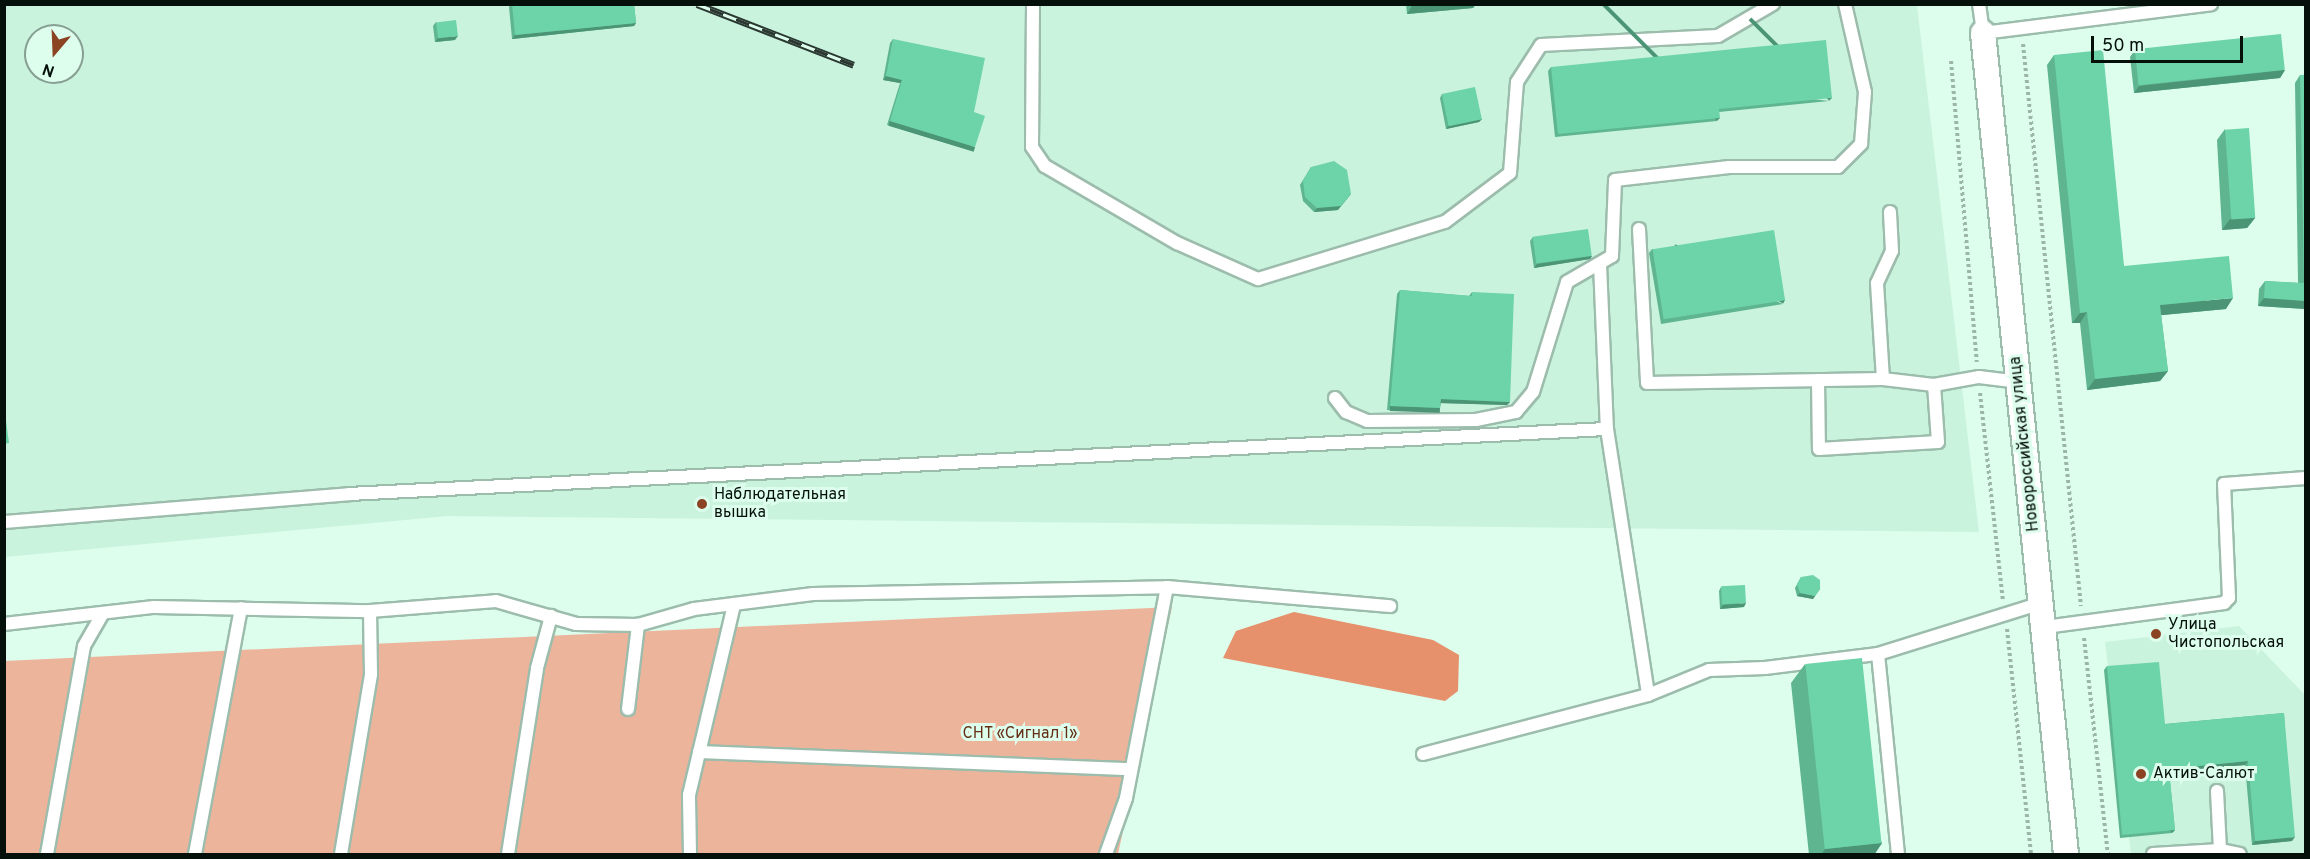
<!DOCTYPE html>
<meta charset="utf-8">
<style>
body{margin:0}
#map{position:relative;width:2310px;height:859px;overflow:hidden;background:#ddfeed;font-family:Overpass,sans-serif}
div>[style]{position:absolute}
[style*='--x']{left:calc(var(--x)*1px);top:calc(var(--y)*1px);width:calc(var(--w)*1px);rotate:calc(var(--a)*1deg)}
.built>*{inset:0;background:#caf3de}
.green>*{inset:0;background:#edb49c}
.water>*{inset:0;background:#e6906c}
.path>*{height:4px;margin-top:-2px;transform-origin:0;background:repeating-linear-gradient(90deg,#9bb5a8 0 3px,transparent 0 6px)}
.roads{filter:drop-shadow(2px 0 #9cbcac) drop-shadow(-2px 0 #9cbcac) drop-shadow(0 2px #9cbcac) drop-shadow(0 -2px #9cbcac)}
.service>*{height:12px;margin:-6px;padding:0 6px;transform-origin:6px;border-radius:6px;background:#fff}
.minor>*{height:24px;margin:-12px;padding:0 12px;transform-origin:12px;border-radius:12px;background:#fff}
.rail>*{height:7px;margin-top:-3.5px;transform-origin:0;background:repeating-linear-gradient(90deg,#ddfeed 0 14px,#2a3831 0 28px);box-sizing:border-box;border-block:2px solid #2a3831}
.wall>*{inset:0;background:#5eb590}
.shaded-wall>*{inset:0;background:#4c9476;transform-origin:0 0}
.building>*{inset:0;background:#6dd3a8;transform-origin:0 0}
.dots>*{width:16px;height:16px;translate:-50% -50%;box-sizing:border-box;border:3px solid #ddfeed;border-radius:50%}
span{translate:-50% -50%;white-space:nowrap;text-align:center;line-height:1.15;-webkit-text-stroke:6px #ddfeed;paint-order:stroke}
.street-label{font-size:16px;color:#05100b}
.poi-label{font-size:16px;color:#05100b}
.left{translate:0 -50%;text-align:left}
.park-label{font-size:16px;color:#652e15}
.frame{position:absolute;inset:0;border:6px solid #05100b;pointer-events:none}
.north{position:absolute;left:24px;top:24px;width:60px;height:60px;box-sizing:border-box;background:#ddfeed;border:2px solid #879f93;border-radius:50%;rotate:199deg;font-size:16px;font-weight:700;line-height:24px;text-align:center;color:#05100b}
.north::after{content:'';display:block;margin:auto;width:21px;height:27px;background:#8b4323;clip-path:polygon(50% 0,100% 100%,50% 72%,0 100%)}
.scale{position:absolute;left:2091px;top:36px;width:152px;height:27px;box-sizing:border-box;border:3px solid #05100b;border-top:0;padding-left:8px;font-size:18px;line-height:21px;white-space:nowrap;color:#05100b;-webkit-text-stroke:4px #ddfeed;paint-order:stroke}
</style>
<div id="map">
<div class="built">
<div style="clip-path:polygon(evenodd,5px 5px,1917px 5px,1979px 532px,448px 516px,5px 557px,5px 5px,36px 36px,72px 36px,72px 72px,36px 72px,36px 36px)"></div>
<div style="clip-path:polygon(2239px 626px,2305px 695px,2305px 854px,2131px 854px,2105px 642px)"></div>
</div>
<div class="green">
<div style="clip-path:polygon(1172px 607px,1118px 854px,5px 854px,4px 661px)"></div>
</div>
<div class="water">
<div style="clip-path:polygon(1294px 612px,1433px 640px,1459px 655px,1458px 691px,1445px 701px,1223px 658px,1236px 631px)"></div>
</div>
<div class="path">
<div style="--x:2023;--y:44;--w:565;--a:84.11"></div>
<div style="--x:1951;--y:61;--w:302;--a:85.1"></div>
<div style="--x:1980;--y:393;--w:208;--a:83.7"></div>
<div style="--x:2007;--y:629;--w:226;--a:83.9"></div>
<div style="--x:2084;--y:638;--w:217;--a:83.7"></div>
</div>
<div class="roads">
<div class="service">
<div style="--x:1033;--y:4;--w:143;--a:90.4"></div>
<div style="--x:1032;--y:147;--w:23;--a:56"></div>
<div style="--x:1045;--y:166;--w:153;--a:30.3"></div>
<div style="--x:1177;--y:243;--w:89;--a:24"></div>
<div style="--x:1258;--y:279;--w:195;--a:-17"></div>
<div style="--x:1445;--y:222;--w:81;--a:-37"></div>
<div style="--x:1510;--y:173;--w:91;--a:-85.6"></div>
<div style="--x:1517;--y:82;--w:44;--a:-57"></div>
<div style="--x:1541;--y:45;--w:177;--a:-2.9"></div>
<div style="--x:1718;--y:36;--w:64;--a:-30.2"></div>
<div style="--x:1979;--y:4;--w:29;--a:82"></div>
<div style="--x:1983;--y:33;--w:230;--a:-7.2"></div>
<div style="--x:1639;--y:229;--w:154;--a:87"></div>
<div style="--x:1647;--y:383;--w:236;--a:-1"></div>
<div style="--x:1883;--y:379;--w:51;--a:6.7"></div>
<div style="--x:1934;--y:385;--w:46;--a:-10.1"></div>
<div style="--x:1979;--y:377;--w:39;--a:7"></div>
<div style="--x:1600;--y:264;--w:165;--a:87.6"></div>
<div style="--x:1607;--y:429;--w:269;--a:81.2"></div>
<div style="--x:1883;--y:379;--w:96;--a:-93.6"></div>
<div style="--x:1877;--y:283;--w:35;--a:-65"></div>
<div style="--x:1892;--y:251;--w:39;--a:-93"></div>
<div style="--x:1818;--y:380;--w:69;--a:89.2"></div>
<div style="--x:1819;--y:449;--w:119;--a:-3.4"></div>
<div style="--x:1938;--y:442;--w:57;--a:-94"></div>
<div style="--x:1335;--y:398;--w:18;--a:52"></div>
<div style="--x:1346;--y:412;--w:23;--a:23"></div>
<div style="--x:1367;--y:421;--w:109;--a:-0.5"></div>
<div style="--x:1476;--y:420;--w:41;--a:-11.3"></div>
<div style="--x:1516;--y:412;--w:26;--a:-50"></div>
<div style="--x:1533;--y:392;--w:115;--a:-72.8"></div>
<div style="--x:1567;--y:282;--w:52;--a:-30"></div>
<div style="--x:1612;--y:256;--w:76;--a:-87.7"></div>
<div style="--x:1615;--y:180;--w:115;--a:-6.5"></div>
<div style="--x:1729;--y:167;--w:109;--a:0"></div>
<div style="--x:1838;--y:167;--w:33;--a:-45"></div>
<div style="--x:1861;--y:144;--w:52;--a:-85.6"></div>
<div style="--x:1865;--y:92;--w:90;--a:-102.8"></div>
<div style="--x:4;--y:522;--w:346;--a:-4.6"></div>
<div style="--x:349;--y:494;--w:1260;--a:-2.96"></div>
<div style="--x:4;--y:624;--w:151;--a:-6.5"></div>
<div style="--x:154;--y:607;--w:216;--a:1.1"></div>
<div style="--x:370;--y:611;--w:126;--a:-4.5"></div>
<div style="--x:496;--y:601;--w:83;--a:16"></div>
<div style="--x:576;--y:624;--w:62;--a:0.9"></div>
<div style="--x:638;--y:625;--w:58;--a:-15.9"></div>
<div style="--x:694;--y:609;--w:120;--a:-7.2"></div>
<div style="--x:813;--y:594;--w:354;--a:-1.1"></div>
<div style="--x:1167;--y:587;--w:224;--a:4.9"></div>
<div style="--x:2045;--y:627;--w:181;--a:-7.6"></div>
<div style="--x:2224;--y:603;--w:7;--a:-45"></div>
<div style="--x:2229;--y:598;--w:114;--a:-92.5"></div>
<div style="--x:2224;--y:484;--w:82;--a:-4.2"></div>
<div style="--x:1878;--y:654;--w:201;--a:84.3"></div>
<div style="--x:628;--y:709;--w:85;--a:-83.2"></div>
<div style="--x:699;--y:752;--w:432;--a:2.3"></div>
<div style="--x:1423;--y:754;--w:233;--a:-14.7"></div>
<div style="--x:1648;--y:695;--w:66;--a:-22.3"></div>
<div style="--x:1709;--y:670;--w:56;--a:-2"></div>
<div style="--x:1765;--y:668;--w:114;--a:-7.1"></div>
<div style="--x:1878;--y:654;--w:172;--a:-17.3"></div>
<div style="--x:2217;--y:791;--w:59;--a:87.1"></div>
<div style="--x:47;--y:854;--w:211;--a:-79.9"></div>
<div style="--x:84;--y:646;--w:38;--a:-60"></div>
<div style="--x:195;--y:854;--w:250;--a:-79.4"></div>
<div style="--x:341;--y:854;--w:182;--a:-80.5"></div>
<div style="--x:371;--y:674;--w:63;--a:-90.9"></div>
<div style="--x:508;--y:854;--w:188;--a:-81.1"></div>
<div style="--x:537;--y:668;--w:54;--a:-74.9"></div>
<div style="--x:690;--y:854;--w:59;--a:-91"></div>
<div style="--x:689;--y:795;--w:196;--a:-76.7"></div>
<div style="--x:1106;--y:854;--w:59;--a:-70.3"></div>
<div style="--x:1126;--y:798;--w:215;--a:-79"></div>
<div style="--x:2153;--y:854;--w:67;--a:-3.4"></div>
<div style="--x:2220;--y:850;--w:20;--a:11"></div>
</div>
<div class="minor">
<div style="--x:1983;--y:33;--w:825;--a:84.23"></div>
</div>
</div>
<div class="rail">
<div style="--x:697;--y:4;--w:168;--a:21.2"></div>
</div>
<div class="wall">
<div style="clip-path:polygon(511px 4px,634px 4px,636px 23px,634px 26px,512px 39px,509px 7px)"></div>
<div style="clip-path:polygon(1406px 4px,1476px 4px,1473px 8px,1407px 14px)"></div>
<div style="clip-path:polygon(436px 22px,455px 40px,435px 42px,433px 26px)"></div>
<div style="clip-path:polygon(893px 39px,974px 112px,973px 151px,887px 125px,900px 83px,883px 80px,890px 43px)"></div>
<div style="clip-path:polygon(2135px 50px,2285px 70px,2280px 78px,2134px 93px,2130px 57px)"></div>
<div style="clip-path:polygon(2054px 55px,2124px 266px,2226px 309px,2161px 315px,2168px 371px,2160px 381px,2087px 390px,2080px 323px,2072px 323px,2047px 65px)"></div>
<div style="clip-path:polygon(1551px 67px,1829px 101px,1719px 112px,1717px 121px,1555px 137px,1548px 71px)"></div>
<div style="clip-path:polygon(2300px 75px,2306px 75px,2306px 309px,2258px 306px,2259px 289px,2265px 281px,2298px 283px,2295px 83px)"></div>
<div style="clip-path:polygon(1442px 94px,1482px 119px,1479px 122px,1446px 129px,1440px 98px)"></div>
<div style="clip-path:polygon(2225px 129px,2255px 218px,2247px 228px,2222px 230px,2217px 140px)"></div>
<div style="clip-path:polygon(1311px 167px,1338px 210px,1314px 212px,1303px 201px,1300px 185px)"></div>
<div style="clip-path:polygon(1533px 237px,1592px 256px,1590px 259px,1534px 268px,1530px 241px)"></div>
<div style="clip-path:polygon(1652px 249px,1783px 304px,1661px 324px,1649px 253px)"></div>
<div style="clip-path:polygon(1400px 290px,1469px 296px,1472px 292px,1510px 402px,1507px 405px,1441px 403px,1440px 408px,1437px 412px,1387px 410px,1397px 294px)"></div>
<div style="clip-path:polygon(1801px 577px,1820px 589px,1813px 599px,1797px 596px,1795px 588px)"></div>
<div style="clip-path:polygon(1721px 587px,1744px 607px,1720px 609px,1719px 591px)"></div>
<div style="clip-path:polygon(1805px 664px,1882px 843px,1874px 855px,1809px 855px,1791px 683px)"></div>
<div style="clip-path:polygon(2107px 666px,2165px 724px,2284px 713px,2292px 841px,2252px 845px,2245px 765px,2169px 772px,2175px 830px,2172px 833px,2120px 838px,2104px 670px)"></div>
</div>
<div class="shaded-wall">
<div style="clip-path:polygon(1413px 4px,1476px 4px,1473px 8px,1407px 14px)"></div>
<div style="clip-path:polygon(636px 23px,634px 26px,512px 39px,515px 35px)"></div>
<div style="clip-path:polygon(458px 36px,455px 40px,435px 42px,438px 38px)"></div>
<div style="clip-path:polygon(2285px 70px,2280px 78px,2134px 93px,2139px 86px)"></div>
<div style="clip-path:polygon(886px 76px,902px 80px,900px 83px,883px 80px)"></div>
<div style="left:1832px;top:98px;width:4px;height:114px;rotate:135deg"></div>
<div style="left:1720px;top:118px;width:4px;height:163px;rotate:135deg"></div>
<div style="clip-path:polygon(1482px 119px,1479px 122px,1446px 129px,1449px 125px)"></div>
<div style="left:890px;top:121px;width:89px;height:5px;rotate:17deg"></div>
<div style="clip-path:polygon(1351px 194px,1338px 210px,1314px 212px,1317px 208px)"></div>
<div style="clip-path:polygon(2255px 218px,2247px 228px,2222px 230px,2230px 219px)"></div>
<div style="clip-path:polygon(1592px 256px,1590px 259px,1534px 268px,1537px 264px)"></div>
<div style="clip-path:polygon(2233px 298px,2226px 309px,2153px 316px,2160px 305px)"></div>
<div style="clip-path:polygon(2264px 298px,2306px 301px,2306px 309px,2258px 306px)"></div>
<div style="left:1785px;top:300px;width:4px;height:123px;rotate:117deg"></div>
<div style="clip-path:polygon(2087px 312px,2080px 323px,2072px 323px,2080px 313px)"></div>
<div style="clip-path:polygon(2168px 371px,2160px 381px,2087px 390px,2095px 379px)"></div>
<div style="clip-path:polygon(1441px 399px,1510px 402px,1507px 405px,1438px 403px)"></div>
<div style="left:1390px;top:406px;width:50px;height:5px;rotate:2deg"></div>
<div style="clip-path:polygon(1800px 593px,1815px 596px,1813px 599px,1797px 596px)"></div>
<div style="clip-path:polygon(1746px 603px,1744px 607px,1720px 609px,1723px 605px)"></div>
<div style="clip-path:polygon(2248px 761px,2245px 765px,2166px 772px,2169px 769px)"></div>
<div style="left:2175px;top:830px;width:4px;height:53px;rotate:135deg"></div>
<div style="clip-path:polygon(2295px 837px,2292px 841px,2252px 845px,2255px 841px)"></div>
<div style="clip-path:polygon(1882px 843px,1874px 855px,1821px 855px,1825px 849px)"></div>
</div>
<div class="building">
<div style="clip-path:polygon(512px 4px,634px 4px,636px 23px,515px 35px)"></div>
<div style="left:456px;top:20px;width:16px;height:20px;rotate:83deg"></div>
<div style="left:2281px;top:34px;width:36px;height:147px;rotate:84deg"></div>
<div style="clip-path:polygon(893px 39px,985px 58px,974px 112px,985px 116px,975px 147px,890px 121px,902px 80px,886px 76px)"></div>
<div style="clip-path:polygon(1826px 40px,1832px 98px,1719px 109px,1720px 118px,1558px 134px,1551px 67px)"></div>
<div style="clip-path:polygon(2103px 50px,2124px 266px,2229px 256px,2233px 298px,2160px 305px,2168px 371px,2095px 379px,2087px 312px,2080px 313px,2054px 55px)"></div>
<div style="clip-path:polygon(2300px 75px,2306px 75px,2306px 301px,2264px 298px,2265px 281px,2304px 283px)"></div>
<div style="left:1475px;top:87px;width:33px;height:34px;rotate:78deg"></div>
<div style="left:2249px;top:128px;width:90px;height:24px;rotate:86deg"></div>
<div style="clip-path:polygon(1334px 161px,1347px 170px,1351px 194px,1341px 206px,1317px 208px,1305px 197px,1303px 181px,1311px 167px)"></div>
<div style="left:1588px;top:229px;width:27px;height:56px;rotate:82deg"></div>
<div style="left:1774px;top:230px;width:71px;height:123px;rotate:81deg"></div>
<div style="clip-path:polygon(1400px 290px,1472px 296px,1472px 292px,1514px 294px,1510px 402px,1441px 399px,1440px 408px,1390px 406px)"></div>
<div style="clip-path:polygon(4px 405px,9px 443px,4px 444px)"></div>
<div style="clip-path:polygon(1813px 575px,1820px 580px,1820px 589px,1815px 596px,1800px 593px,1797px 584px,1801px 577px)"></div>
<div style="left:1745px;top:585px;width:18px;height:24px;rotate:87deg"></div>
<div style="left:1862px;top:658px;width:186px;height:57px;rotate:84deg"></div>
<div style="clip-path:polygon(2159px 662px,2165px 724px,2284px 713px,2295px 837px,2255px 841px,2248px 761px,2169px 769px,2175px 830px,2122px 835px,2107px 666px)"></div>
</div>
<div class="dots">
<div style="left:702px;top:504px;background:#8b4323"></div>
<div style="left:2156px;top:634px;background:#8b4323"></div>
<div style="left:2141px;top:774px;background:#8b4323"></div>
</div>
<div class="street-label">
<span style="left:2025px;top:444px;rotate:-96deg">Новороссийская улица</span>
</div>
<div class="poi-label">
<span class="left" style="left:714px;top:504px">Наблюдательная<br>вышка</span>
<span class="left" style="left:2168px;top:634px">Улица<br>Чистопольская</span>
<span class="left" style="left:2153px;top:774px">Актив-Салют</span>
</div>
<div class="park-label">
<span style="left:1020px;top:734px">СНТ «Сигнал 1»</span>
</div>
<div class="frame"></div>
<div class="north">N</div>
<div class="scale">50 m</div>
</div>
